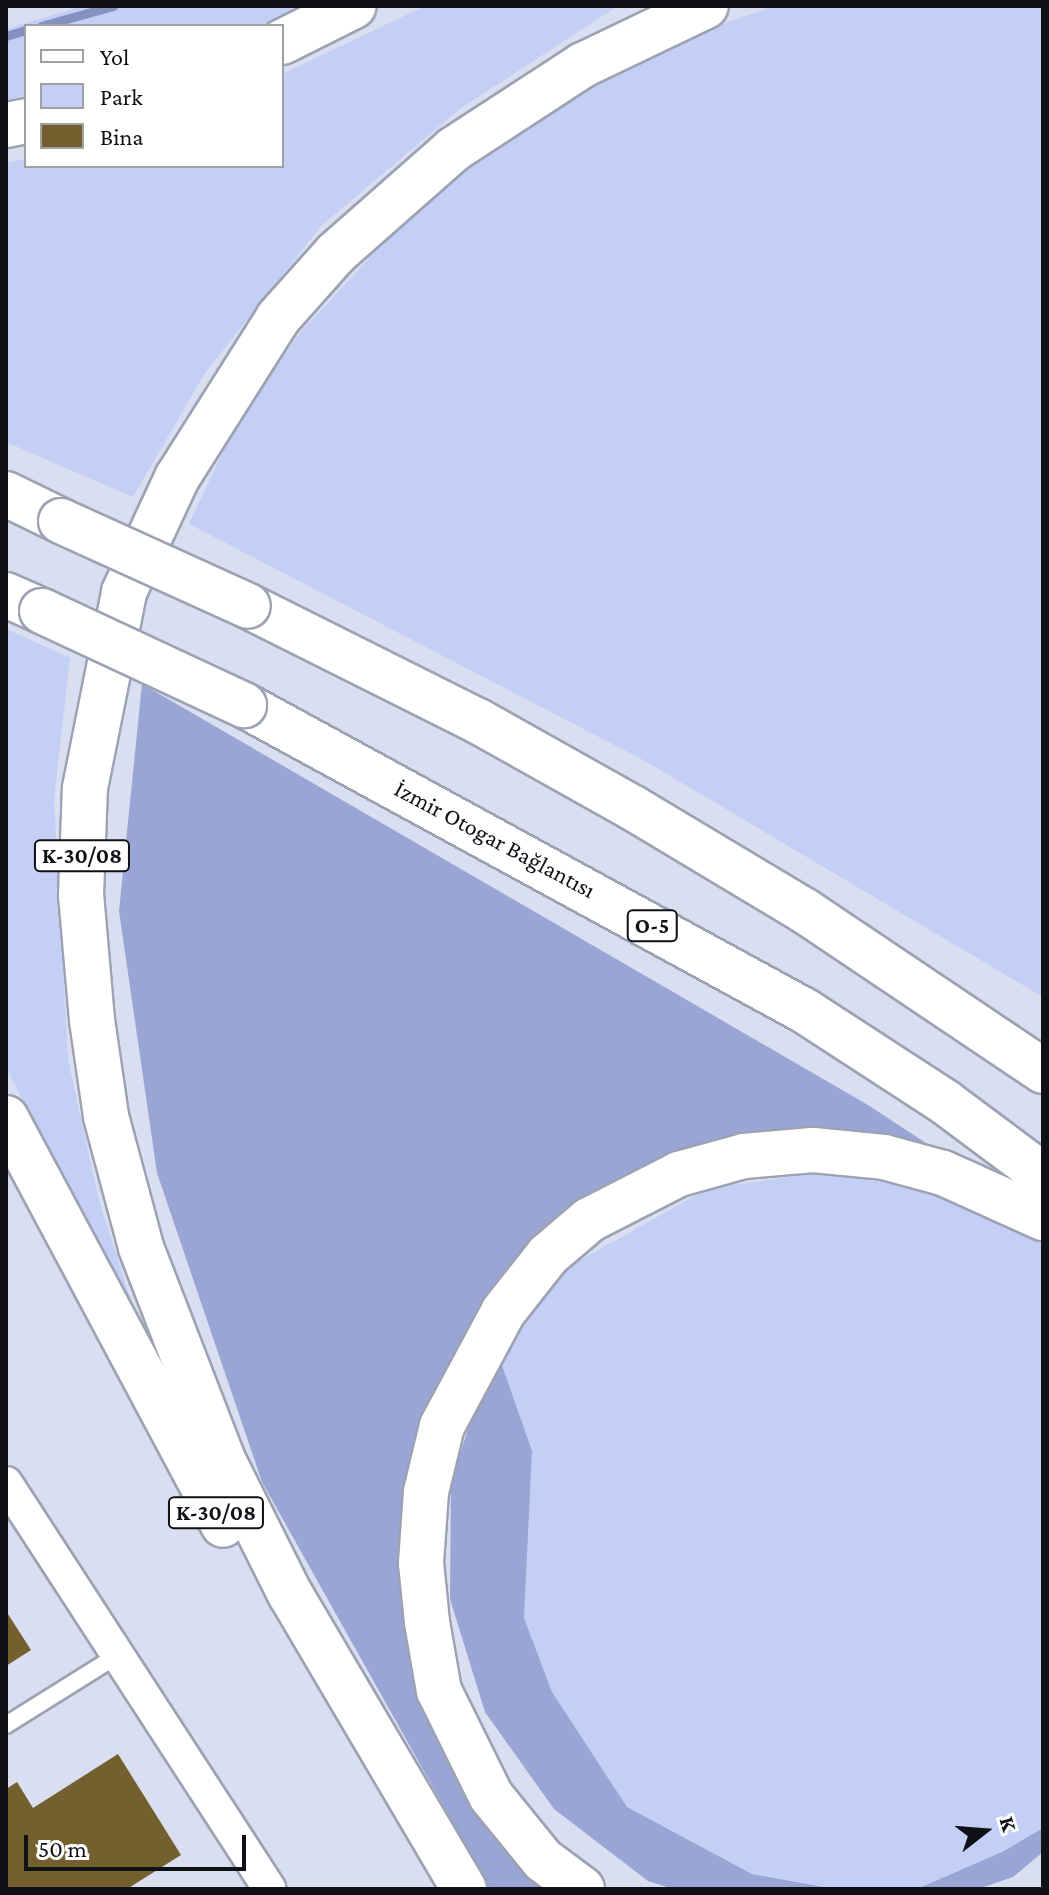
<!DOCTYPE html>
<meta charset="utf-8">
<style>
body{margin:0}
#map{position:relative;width:1049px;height:1895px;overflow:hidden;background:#d9def0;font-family:"Crimson Pro",serif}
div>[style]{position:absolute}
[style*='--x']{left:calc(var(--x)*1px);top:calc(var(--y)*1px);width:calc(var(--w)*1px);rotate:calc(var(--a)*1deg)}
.green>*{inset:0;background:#c4cff6}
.forest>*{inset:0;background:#98a5d5}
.stream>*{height:9px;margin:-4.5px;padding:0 4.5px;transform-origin:4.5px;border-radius:4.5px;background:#8491c1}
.building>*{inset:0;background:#74602e}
.roads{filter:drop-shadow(2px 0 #9da2b3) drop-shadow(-2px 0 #9da2b3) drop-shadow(0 2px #9da2b3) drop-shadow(0 -2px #9da2b3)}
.lane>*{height:16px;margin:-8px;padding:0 8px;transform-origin:8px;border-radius:8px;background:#fff}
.street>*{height:32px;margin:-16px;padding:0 16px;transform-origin:16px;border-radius:16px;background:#fff}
.highway>*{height:44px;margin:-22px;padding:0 22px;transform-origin:22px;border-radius:22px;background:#fff}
.bridges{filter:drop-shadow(2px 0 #9da2b3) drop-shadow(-2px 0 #9da2b3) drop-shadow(0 2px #9da2b3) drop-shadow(0 -2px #9da2b3)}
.highway-bridge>*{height:44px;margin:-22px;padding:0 22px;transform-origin:22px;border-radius:22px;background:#fff}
span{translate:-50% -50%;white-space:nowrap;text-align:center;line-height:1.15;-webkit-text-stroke:6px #fff;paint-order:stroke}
.shield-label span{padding:2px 6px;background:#fff;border:2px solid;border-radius:6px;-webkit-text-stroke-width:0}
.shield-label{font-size:22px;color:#0f1117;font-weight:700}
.street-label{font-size:24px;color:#0f1117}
.frame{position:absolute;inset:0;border:8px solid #0f1117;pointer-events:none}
.legend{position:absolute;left:24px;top:24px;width:260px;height:144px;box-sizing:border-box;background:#fff;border:2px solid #9fa0a2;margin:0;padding:10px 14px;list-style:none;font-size:24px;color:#0f1117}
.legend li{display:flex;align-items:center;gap:16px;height:40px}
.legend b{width:40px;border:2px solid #9fa0a2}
.north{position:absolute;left:945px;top:1791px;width:80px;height:80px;-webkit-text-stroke:6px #fff;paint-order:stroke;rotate:73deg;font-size:22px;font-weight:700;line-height:32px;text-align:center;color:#0f1117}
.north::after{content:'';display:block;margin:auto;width:28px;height:36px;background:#0f1117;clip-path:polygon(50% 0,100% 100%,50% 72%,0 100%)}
.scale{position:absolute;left:24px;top:1835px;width:222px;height:36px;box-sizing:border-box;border:4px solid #0f1117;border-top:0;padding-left:10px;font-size:24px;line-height:28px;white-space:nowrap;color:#0f1117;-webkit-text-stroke:6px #fff;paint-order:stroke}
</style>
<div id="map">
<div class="green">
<div style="clip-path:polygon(83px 6px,305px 6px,258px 26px,26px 26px,26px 96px,6px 100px,6px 29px)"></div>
<div style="clip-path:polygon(425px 6px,618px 6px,461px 108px,322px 225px,205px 373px,133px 497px,6px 442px,6px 163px,26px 159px,26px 166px,282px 166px,282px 74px)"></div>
<div style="clip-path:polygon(776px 6px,1043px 6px,1043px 997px,645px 761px,189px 524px,238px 420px,300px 333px,411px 213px,505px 139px,589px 87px,728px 22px)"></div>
<div style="clip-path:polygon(6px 629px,70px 658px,54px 799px,68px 1059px,98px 1197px,137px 1320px,6px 1068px)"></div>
<div style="clip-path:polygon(818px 1173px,909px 1178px,1043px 1231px,1043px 1828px,1002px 1852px,917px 1889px,834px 1889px,752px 1874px,627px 1807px,552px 1692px,524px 1618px,532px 1451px,498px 1354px,557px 1273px,709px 1188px)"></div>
</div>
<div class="forest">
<div style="clip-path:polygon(142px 684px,868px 1105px,929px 1145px,778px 1134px,487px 1302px,407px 1594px,543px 1889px,490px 1889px,262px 1482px,157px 1173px,119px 911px)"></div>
<div style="clip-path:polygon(498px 1354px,532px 1451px,524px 1618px,552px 1692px,627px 1807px,752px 1874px,834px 1889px,673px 1889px,648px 1881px,554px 1809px,485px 1712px,450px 1599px,451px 1481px,488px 1369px)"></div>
<div style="clip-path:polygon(1043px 1828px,1043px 1852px,1013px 1877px,978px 1889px,917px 1889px,1002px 1852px)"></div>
</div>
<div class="stream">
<div style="--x:41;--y:26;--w:75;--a:-15.5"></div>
<div style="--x:6;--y:36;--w:21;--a:-17"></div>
</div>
<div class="building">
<div style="clip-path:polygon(6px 1611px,31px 1650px,6px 1666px)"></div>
<div style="clip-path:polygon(118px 1754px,181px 1855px,127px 1889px,6px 1889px,6px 1789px,17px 1782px,33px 1808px)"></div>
</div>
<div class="roads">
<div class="lane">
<div style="--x:6;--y:1725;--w:132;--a:-32"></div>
</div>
<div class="street">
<div style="--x:6;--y:1483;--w:484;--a:57"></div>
</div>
<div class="highway">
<div style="--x:282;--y:42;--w:80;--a:-26.6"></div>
<div style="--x:6;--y:125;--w:20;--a:-11"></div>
<div style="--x:6;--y:494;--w:61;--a:26.1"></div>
<div style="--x:6;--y:595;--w:39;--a:24"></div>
<div style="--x:248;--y:606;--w:257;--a:26.6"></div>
<div style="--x:478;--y:721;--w:178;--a:29.3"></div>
<div style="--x:633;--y:808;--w:200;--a:30.9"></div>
<div style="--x:805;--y:911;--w:287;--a:33.9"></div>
<div style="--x:244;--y:705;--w:639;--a:28.61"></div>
<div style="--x:805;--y:1011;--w:167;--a:33"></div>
<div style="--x:945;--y:1102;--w:122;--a:36.7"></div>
<div style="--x:6;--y:1118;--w:461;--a:61.9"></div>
<div style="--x:464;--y:1889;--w:342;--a:-120.5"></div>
<div style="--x:290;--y:1594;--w:150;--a:-116.6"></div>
<div style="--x:223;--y:1460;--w:228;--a:-111.1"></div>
<div style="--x:141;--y:1247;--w:136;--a:-105"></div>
<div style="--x:106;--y:1116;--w:97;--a:-98.3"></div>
<div style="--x:92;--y:1020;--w:125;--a:-95"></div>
<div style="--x:81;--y:895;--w:107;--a:-87.9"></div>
<div style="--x:85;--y:788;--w:200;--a:-78.7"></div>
<div style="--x:124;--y:592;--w:126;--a:-65.1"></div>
<div style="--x:177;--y:478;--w:189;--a:-57.7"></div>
<div style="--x:278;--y:318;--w:87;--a:-48.3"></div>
<div style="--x:336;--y:253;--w:157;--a:-41.4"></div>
<div style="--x:454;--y:149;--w:154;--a:-33.1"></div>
<div style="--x:583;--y:65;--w:136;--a:-25.6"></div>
<div style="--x:582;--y:1889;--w:49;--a:-143.4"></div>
<div style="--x:543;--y:1860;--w:82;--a:-129.1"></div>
<div style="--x:491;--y:1796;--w:117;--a:-116.3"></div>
<div style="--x:439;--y:1691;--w:70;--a:-99.9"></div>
<div style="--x:427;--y:1622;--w:59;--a:-95.8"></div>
<div style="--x:421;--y:1563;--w:71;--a:-86"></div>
<div style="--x:426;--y:1492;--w:68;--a:-76.4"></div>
<div style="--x:442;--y:1426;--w:129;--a:-61.8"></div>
<div style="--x:503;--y:1312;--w:73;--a:-51.7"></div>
<div style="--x:548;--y:1255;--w:54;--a:-40.5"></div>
<div style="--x:589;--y:1220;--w:101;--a:-27.1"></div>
<div style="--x:679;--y:1174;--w:67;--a:-15.5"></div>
<div style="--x:744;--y:1156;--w:69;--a:-5"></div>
<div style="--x:813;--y:1150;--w:71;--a:5.6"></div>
<div style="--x:884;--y:1157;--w:61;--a:15.2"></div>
<div style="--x:943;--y:1173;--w:110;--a:24.2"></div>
</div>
</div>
<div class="bridges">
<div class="highway-bridge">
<div style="--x:61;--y:521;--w:205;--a:24.4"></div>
<div style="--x:42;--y:611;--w:223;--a:25"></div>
</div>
</div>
<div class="shield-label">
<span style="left:82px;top:856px">K-30/08</span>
<span style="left:652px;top:926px">O-5</span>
<span style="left:216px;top:1513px">K-30/08</span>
</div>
<div class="street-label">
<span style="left:495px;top:839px;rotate:28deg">İzmir Otogar Bağlantısı</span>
</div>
<div class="frame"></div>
<ul class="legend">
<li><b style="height:10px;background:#fff"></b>Yol</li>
<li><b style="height:22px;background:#c4cff6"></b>Park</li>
<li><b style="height:22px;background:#74602e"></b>Bina</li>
</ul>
<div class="north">K</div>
<div class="scale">50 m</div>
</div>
